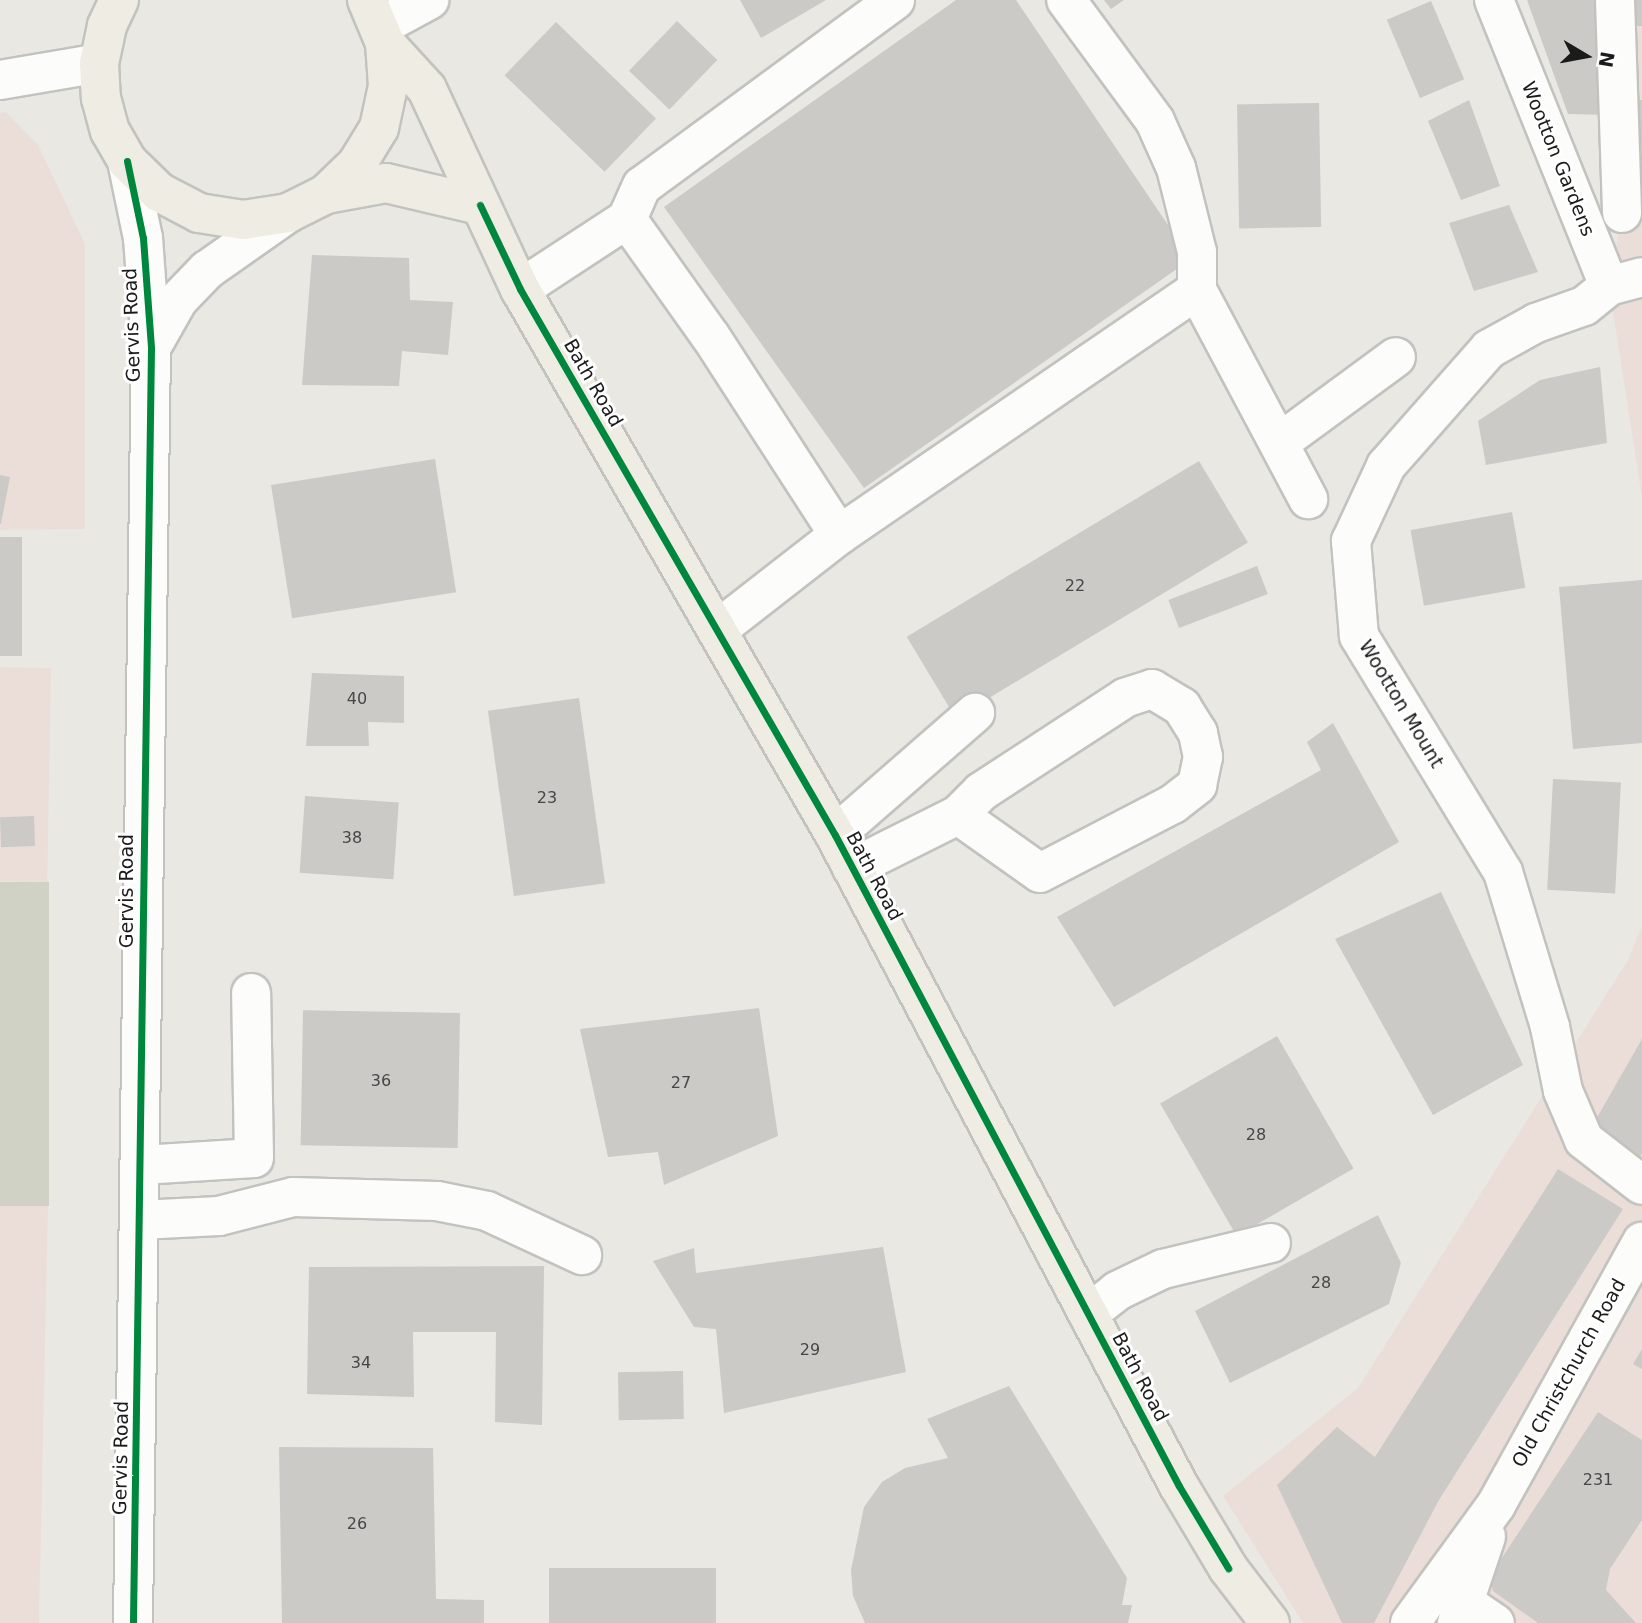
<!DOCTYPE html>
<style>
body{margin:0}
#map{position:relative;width:1642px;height:1623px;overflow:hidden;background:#e9e8e3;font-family:"DejaVu Sans",sans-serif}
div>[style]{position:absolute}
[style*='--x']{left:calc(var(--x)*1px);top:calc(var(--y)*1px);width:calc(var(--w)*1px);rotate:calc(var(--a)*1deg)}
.commercial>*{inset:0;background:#ebded8;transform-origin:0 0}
.construction>*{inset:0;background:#d0d2c5;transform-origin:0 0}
.building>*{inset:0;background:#cbcac6;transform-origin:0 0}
.roads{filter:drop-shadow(2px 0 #c2c2bf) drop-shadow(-2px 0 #c2c2bf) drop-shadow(0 2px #c2c2bf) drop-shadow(0 -2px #c2c2bf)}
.minor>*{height:38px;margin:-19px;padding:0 19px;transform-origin:19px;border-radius:19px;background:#fcfcfb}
.major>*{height:38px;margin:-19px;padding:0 19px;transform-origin:19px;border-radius:19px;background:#efece3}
.cycleway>*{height:7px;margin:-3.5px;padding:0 3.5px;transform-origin:3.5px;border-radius:3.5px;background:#00873e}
span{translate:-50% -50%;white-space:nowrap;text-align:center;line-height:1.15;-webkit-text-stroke:6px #fff;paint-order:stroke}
.number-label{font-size:16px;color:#474746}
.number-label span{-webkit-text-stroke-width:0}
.street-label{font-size:19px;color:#1b1b1b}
.north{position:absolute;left:1551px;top:21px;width:70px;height:70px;-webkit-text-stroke:5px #fff;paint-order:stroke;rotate:100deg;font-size:19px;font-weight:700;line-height:28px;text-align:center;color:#1b1b1b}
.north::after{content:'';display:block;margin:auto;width:24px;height:32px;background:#1b1b1b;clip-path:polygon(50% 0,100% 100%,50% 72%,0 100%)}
</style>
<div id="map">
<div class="commercial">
<div style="clip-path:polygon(1615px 0,1642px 0,1642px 498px,1609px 286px,1622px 213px)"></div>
<div style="clip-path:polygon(6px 112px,38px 145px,85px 244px,85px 529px,0 530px,0 113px)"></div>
<div style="left:51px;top:668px;width:214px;height:51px;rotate:91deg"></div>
<div style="clip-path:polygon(1642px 926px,1642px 1623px,1303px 1623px,1223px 1496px,1358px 1388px,1628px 960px)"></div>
<div style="clip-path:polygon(0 1206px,48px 1206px,39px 1623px,0 1623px)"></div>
</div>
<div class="construction">
<div style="left:49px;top:882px;width:324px;height:49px;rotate:90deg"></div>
</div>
<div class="building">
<div style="clip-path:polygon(740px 0,826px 0,761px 38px)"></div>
<div style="clip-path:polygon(956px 0,1016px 0,1191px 259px,864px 488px,664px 207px)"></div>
<div style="clip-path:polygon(1104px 0,1124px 0,1111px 9px)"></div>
<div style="clip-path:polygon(1527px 0,1605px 0,1608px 115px,1568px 114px)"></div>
<div style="left:1622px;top:0;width:20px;height:26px"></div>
<div style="left:1431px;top:1px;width:85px;height:48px;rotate:67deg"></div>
<div style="left:677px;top:21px;width:56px;height:69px;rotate:44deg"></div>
<div style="left:556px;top:22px;width:139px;height:74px;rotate:44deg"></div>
<div style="clip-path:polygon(1469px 100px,1500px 186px,1461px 200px,1428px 121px)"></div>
<div style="clip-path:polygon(1642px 100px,1642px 182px,1632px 183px,1629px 101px)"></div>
<div style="left:1319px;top:103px;width:124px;height:82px;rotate:89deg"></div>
<div style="clip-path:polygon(1509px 205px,1538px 272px,1474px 291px,1449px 223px)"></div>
<div style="clip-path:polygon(312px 255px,409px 258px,410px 300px,453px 302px,448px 355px,402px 351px,399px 386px,302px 385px)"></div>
<div style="clip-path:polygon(1600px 367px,1607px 443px,1486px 465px,1478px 421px,1540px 380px)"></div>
<div style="left:435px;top:459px;width:135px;height:166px;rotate:81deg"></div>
<div style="left:1199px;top:461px;width:95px;height:341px;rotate:59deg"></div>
<div style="clip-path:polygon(0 475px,10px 477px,1px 524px,0 524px)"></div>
<div style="left:1512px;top:512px;width:77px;height:103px;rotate:80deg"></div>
<div style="left:0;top:537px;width:22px;height:119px"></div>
<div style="left:1257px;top:566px;width:30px;height:95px;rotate:69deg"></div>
<div style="clip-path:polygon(1642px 580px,1642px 743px,1573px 749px,1559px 587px)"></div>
<div style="clip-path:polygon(312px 673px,404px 676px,404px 723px,368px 722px,369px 746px,306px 746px)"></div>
<div style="left:579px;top:698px;width:187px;height:92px;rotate:82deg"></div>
<div style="clip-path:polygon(1333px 723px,1399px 842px,1114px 1007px,1057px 917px,1321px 770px,1307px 742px)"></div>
<div style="left:1553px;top:779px;width:68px;height:111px;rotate:3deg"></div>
<div style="left:305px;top:796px;width:94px;height:77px;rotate:4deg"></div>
<div style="left:34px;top:816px;width:30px;height:34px;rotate:88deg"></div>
<div style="clip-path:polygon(1441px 892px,1523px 1065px,1433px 1115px,1335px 939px)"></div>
<div style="clip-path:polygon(759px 1008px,778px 1136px,664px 1185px,658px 1152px,608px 1157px,580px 1029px)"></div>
<div style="left:460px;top:1013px;width:135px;height:157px;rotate:91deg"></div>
<div style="left:1277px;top:1036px;width:153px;height:135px;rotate:60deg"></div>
<div style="clip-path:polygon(1642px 1039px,1642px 1153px,1640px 1157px,1591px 1128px)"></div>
<div style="clip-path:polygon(1558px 1169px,1623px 1209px,1439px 1500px,1374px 1623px,1342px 1623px,1277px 1485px,1337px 1427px,1375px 1457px)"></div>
<div style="clip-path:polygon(1378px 1215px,1401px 1263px,1389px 1304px,1230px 1383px,1195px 1311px)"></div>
<div style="clip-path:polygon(883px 1247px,906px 1372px,724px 1413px,716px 1329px,694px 1327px,653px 1261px,694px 1248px,696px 1273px)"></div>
<div style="clip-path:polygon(544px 1266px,542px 1425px,495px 1422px,496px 1332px,413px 1332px,414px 1397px,307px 1394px,309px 1267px)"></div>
<div style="clip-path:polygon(1642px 1349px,1642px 1369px,1633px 1364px)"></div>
<div style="left:683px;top:1371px;width:48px;height:65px;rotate:89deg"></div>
<div style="clip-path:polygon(1009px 1386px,1127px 1578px,1122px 1605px,1132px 1605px,1128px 1623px,865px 1623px,853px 1596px,851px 1570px,864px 1507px,882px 1482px,905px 1468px,948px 1458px,927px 1419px)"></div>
<div style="clip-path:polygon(1598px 1412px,1642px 1440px,1642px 1520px,1610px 1569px,1606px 1590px,1636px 1623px,1538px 1623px,1493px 1591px,1490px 1576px)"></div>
<div style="clip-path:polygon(279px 1447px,433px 1448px,436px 1599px,484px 1600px,484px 1623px,282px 1623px)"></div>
<div style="left:549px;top:1568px;width:167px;height:55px"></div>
</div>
<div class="roads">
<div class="minor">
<div style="--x:1494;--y:0;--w:308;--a:68.1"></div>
<div style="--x:1609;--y:286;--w:34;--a:-15"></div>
<div style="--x:1615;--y:0;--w:213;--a:88.1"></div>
<div style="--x:381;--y:26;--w:55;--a:-28.4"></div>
<div style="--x:0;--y:80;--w:100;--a:-9.7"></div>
<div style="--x:127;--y:161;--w:79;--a:78.3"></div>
<div style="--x:143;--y:238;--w:110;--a:85.8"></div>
<div style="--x:151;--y:348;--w:1275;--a:90.81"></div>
<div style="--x:627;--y:219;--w:36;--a:-66"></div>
<div style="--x:642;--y:186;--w:314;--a:-36.3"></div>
<div style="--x:1609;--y:286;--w:32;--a:141"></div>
<div style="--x:1584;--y:306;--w:51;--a:160.5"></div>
<div style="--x:1536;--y:323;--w:54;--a:151"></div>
<div style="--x:1489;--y:349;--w:156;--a:131.4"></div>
<div style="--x:1386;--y:466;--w:83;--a:115"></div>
<div style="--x:1351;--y:541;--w:95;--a:85.2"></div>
<div style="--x:1359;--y:636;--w:276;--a:58.6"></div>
<div style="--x:1503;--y:872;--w:162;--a:73.1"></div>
<div style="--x:1550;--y:1027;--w:65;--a:78.5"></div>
<div style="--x:1563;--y:1091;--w:53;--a:66.8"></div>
<div style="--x:1584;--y:1140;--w:73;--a:37.8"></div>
<div style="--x:520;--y:289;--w:128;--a:-33.2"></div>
<div style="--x:627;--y:219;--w:145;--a:54.6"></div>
<div style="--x:711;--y:337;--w:236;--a:57.1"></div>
<div style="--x:839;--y:535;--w:155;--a:142.1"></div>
<div style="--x:1197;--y:290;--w:237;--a:62"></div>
<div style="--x:151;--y:348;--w:55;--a:-60.6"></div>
<div style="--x:178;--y:300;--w:42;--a:-46"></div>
<div style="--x:207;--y:270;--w:99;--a:-35.1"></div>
<div style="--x:1279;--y:443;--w:145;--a:-36.3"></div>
<div style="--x:839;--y:535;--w:434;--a:-34.4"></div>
<div style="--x:1197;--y:290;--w:38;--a:-90"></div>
<div style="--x:1197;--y:252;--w:87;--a:-104"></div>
<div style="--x:1176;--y:168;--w:51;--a:-114.1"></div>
<div style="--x:1155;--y:121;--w:150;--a:-126.3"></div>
<div style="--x:835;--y:835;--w:186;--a:-41.1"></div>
<div style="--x:852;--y:868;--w:119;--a:-26.6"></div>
<div style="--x:958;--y:815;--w:100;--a:35.3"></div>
<div style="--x:1040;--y:873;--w:150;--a:-27.4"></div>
<div style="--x:1173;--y:804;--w:31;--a:-38"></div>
<div style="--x:1197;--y:785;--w:29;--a:-78"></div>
<div style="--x:1203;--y:757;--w:25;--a:-102"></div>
<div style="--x:1198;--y:733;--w:31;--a:-122"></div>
<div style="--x:1182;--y:707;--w:35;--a:-149"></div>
<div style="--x:1152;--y:689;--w:28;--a:162"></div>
<div style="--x:1125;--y:698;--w:172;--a:146.9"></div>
<div style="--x:981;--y:792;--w:33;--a:135"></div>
<div style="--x:142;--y:1165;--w:112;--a:-3.6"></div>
<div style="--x:254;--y:1158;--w:165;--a:-91"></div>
<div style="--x:140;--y:1220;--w:79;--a:-2.9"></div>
<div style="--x:219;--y:1216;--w:76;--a:-14.4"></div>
<div style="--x:293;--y:1197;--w:144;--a:1.6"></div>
<div style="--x:437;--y:1201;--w:51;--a:11.3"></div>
<div style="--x:487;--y:1211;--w:105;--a:24.9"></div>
<div style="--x:1088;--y:1314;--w:37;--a:-38"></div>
<div style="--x:1117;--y:1291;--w:51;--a:-25.6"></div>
<div style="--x:1163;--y:1269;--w:111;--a:-13.5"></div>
<div style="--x:1465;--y:1603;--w:36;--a:34"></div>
<div style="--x:1410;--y:1623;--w:146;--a:-53.9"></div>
<div style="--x:1496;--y:1505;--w:301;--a:-61"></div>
<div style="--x:1457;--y:1623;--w:91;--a:-71.4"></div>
</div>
<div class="major">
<div style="--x:119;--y:0;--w:29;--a:115"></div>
<div style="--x:107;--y:26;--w:38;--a:102"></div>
<div style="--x:99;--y:63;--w:35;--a:87"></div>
<div style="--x:101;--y:98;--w:34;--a:75"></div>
<div style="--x:110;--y:131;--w:34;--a:60"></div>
<div style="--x:127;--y:161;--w:45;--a:44.1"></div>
<div style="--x:159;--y:192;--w:45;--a:27.7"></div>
<div style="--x:199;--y:213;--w:45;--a:9"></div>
<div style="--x:243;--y:220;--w:46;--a:-8.8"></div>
<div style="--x:288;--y:213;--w:42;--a:-26.6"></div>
<div style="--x:326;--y:194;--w:43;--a:-44.1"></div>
<div style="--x:357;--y:164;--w:42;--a:-58.6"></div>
<div style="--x:379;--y:128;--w:43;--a:-77.9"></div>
<div style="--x:388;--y:86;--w:43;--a:-94"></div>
<div style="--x:385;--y:43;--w:47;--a:-112.7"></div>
<div style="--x:385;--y:43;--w:62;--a:47.6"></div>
<div style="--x:427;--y:89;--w:221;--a:65.1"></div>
<div style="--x:520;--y:289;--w:630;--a:60.02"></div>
<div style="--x:835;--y:835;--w:736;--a:62.15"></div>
<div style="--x:1179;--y:1486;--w:96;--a:59.1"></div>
<div style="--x:1228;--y:1568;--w:69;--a:52.6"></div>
<div style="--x:326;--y:194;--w:61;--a:-10.4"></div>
<div style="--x:386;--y:183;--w:97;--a:13.2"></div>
</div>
</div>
<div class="cycleway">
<div style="--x:127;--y:161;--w:79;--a:78.3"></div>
<div style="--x:143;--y:238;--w:110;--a:85.8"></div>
<div style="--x:151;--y:348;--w:1275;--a:90.81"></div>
<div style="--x:480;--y:205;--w:93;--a:64.5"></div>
<div style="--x:520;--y:289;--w:630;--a:60.02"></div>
<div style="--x:835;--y:835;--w:736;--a:62.15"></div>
<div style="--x:1179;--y:1486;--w:96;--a:59.1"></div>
</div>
<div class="number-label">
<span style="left:1075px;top:586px">22</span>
<span style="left:357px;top:699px">40</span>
<span style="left:547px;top:798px">23</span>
<span style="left:352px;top:838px">38</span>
<span style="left:381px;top:1081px">36</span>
<span style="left:681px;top:1083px">27</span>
<span style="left:1256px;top:1135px">28</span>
<span style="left:1321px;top:1283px">28</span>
<span style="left:810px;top:1350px">29</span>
<span style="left:361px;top:1363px">34</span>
<span style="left:1598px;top:1480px">231</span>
<span style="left:357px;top:1524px">26</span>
</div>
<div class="street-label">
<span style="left:1558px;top:159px;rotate:68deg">Wootton Gardens</span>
<span style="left:132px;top:325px;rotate:-92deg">Gervis Road</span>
<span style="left:593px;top:383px;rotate:60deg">Bath Road</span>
<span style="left:1401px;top:704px;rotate:59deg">Wootton Mount</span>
<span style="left:874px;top:876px;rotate:62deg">Bath Road</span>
<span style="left:127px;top:891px;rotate:-90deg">Gervis Road</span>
<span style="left:1569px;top:1373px;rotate:-61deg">Old Christchurch Road</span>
<span style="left:1140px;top:1377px;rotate:62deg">Bath Road</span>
<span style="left:121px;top:1458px;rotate:-89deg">Gervis Road</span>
</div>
<div class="north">N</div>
</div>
